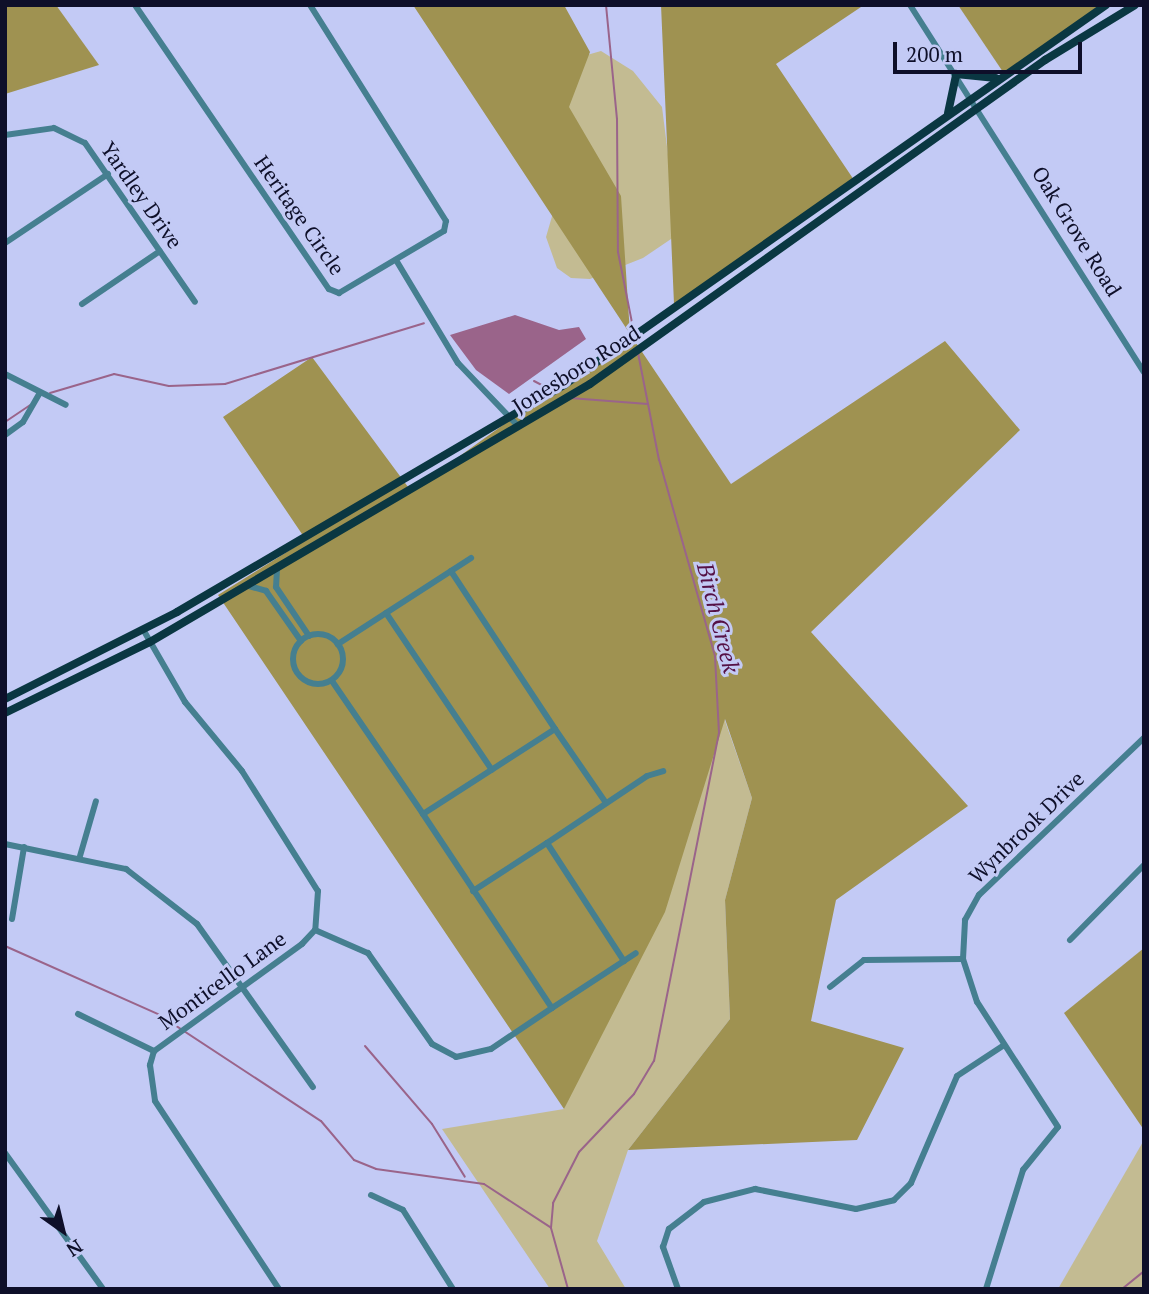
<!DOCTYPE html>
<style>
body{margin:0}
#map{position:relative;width:1149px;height:1294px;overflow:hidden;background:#c3caf5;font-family:"PT Serif",serif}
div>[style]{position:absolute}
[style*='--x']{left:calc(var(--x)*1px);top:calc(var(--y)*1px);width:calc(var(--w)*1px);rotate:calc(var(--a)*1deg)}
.green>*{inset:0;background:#c3bb92}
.forest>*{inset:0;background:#9f9251}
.water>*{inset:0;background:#9a648a}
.stream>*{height:2px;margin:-1px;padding:0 1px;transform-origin:1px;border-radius:1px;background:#9a648a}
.minor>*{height:6px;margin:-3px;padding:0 3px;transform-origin:3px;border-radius:3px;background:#457f90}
.minor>.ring{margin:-3px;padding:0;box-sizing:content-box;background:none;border:6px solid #457f90;border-radius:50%}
.major>*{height:8px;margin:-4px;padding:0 4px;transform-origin:4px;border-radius:4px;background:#0a3742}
span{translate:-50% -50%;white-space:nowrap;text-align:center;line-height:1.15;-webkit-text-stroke:6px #c3caf5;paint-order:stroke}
.street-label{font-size:21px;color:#0e0f29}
.water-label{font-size:23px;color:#551146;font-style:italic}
.frame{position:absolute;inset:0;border:7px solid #0e0f29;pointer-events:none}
.north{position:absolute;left:28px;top:1196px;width:70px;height:70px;-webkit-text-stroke:5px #c3caf5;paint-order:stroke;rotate:146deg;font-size:19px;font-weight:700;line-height:28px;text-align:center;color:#0e0f29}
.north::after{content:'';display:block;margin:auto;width:24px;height:32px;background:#0e0f29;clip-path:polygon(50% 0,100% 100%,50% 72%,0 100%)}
.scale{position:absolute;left:893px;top:42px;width:189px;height:32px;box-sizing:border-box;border:4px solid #0e0f29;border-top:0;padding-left:9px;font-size:21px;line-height:24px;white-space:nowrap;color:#0e0f29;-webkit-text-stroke:5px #c3caf5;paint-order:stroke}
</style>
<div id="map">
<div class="green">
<div style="clip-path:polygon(601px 51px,633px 71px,662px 107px,677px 226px,674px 237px,643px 258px,590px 279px,571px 278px,557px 268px,546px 237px,564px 175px,547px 97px,587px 55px)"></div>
<div style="clip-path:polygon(724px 718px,752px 798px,725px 900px,730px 1019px,628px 1150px,597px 1241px,626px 1289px,550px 1289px,442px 1129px,564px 1109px)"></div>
<div style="clip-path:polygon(1144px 1140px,1144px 1289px,1058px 1289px)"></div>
</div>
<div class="forest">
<div style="clip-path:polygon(5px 5px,56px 5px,99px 65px,5px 94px)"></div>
<div style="clip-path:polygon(413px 5px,564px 5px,590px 52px,569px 107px,621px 196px,630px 334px,731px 484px,945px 341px,1020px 430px,811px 632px,968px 806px,836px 900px,811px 1021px,904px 1048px,857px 1140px,628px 1150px,730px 1019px,725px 900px,752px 798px,725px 719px,665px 912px,564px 1109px,218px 595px,306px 540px,223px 417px,312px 357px,411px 491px,630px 334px)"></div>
<div style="clip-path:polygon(661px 5px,861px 7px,776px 64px,854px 180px,674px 304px)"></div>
<div style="clip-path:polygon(958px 5px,1097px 5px,1099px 8px,1005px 75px)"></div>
<div style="clip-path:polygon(1144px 948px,1144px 1130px,1064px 1013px)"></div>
</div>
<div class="water">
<div style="clip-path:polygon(515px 315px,559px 330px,579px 327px,586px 339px,509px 394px,476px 370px,450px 335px)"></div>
</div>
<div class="stream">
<div style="--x:606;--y:5;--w:115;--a:84.5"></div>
<div style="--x:617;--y:119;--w:133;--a:89.6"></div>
<div style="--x:618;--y:252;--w:83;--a:78.8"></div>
<div style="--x:534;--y:381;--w:17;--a:28"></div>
<div style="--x:50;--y:393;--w:67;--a:-16.5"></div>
<div style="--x:114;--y:374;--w:56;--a:12.3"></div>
<div style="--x:169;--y:386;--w:56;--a:-2"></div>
<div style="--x:225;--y:384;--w:208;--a:-17"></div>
<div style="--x:570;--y:398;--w:78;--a:4.4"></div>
<div style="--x:5;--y:422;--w:30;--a:-34"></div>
<div style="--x:5;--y:946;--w:167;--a:24"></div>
<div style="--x:158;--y:1014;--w:195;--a:33.3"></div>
<div style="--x:321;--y:1121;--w:51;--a:49.8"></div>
<div style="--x:354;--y:1160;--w:24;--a:22"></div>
<div style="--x:376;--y:1169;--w:109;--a:7.9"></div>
<div style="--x:484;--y:1184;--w:79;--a:33.1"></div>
<div style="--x:365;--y:1046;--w:103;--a:49.3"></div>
<div style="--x:432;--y:1124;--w:62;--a:58.1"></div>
<div style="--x:568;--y:1289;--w:63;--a:-105.6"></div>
<div style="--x:551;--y:1228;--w:25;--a:-85"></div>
<div style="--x:553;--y:1203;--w:57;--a:-63"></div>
<div style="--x:579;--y:1152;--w:80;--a:-46.5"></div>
<div style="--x:634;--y:1094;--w:39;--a:-59"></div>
<div style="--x:654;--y:1061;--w:334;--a:-78.8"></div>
<div style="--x:719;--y:733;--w:77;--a:-93"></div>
<div style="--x:715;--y:656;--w:204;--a:-105.9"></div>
<div style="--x:659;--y:460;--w:109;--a:-101.1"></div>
<div style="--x:1122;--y:1289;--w:28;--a:-39"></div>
</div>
<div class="minor">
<div style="--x:135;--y:5;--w:344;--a:55.7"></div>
<div style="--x:329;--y:289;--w:11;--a:22"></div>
<div style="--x:339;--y:293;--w:122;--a:-30.6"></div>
<div style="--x:444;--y:231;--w:10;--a:-79"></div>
<div style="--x:446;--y:221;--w:255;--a:-122.2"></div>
<div style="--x:910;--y:5;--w:435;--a:57.5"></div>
<div style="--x:5;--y:135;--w:49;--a:-8.1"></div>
<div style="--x:54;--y:128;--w:34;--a:26"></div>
<div style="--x:85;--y:143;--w:193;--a:55.3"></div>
<div style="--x:5;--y:243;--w:124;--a:-33.8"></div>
<div style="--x:396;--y:260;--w:120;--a:59"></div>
<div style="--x:458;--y:363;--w:87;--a:46.4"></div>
<div style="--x:82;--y:304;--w:94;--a:-34.2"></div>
<div style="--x:5;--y:374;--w:68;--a:26.9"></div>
<div style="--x:5;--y:435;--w:22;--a:-36"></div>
<div style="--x:23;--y:422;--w:34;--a:-60"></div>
<div style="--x:277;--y:569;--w:18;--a:93"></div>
<div style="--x:276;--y:587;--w:59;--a:56"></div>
<div style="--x:451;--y:571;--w:24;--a:-33"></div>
<div style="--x:249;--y:586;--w:18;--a:16"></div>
<div style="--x:266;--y:591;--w:61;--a:55"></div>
<div style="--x:386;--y:613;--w:189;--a:56"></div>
<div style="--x:144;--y:631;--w:82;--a:60"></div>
<div style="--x:185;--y:702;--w:89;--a:50.4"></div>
<div style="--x:242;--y:771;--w:142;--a:57.7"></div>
<div style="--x:318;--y:891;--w:39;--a:94"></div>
<div style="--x:315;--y:930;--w:19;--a:133"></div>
<div style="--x:302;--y:944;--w:183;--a:144.1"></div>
<div style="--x:154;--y:1051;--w:15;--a:106"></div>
<div style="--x:150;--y:1065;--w:36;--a:82"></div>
<div style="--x:155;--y:1101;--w:225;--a:56.6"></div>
<div class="ring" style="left:293px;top:634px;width:44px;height:44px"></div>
<div style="--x:332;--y:681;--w:161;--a:55.6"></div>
<div style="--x:423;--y:814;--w:157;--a:-32.8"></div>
<div style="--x:555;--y:729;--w:189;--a:-123.4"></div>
<div style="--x:451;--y:571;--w:135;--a:147.1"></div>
<div style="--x:555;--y:729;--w:90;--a:55.4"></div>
<div style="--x:423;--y:814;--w:233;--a:56.4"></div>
<div style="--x:552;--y:1008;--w:100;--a:-33.2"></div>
<div style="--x:547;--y:843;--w:120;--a:-33.8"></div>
<div style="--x:647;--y:776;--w:17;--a:-17"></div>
<div style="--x:5;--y:844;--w:124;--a:11.7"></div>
<div style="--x:126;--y:869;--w:90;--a:37.8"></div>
<div style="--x:197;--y:924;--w:200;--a:54.6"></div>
<div style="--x:80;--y:856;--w:57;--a:-73.8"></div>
<div style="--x:473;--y:891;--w:88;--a:-33"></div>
<div style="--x:547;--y:843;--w:141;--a:56.9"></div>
<div style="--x:12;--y:919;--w:73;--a:-80.5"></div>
<div style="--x:315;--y:930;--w:58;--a:23.5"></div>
<div style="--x:368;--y:953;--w:111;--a:54.9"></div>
<div style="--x:432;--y:1044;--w:27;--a:28"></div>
<div style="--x:456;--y:1057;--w:36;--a:-13"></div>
<div style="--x:491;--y:1049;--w:73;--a:-33.9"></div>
<div style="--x:1070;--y:940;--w:105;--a:-45.4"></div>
<div style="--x:830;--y:987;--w:43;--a:-38.5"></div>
<div style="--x:864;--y:960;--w:99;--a:-0.6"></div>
<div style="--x:78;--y:1014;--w:85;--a:26"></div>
<div style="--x:5;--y:1153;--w:168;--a:54.2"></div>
<div style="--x:371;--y:1195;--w:35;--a:25"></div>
<div style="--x:403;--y:1210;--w:93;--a:57.7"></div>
<div style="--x:678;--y:1289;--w:45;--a:-109.7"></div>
<div style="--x:663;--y:1247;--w:19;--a:-72"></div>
<div style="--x:669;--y:1229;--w:44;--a:-37.6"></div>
<div style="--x:704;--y:1202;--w:53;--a:-14.3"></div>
<div style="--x:755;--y:1189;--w:103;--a:11.2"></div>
<div style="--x:856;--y:1209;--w:39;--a:-13"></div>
<div style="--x:894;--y:1200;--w:24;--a:-45"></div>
<div style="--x:911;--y:1183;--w:116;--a:-66.7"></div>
<div style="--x:957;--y:1076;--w:56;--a:-33.4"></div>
<div style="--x:986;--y:1289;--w:125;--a:-72.7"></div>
<div style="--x:1023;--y:1170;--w:55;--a:-50.9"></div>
<div style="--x:1058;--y:1127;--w:149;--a:-122.9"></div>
<div style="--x:977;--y:1002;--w:45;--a:-108"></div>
<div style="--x:963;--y:959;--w:39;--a:-87"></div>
<div style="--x:965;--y:920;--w:29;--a:-61"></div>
<div style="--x:979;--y:895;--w:228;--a:-43.6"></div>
</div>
<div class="major">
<div style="--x:948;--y:113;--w:40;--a:-78"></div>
<div style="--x:956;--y:74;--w:40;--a:5.7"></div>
<div style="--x:5;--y:699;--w:193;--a:-26.8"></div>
<div style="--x:177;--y:612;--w:449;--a:-30.4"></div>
<div style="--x:564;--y:385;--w:662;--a:-35.03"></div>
<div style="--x:5;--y:713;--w:161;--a:-26.1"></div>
<div style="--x:150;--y:642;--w:510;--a:-30.39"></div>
<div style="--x:590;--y:384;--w:559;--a:-35.45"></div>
<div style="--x:1045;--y:60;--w:105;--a:-31.4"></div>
</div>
<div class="street-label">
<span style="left:142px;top:195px;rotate:55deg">Yardley Drive</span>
<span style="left:300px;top:215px;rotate:55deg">Heritage Circle</span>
<span style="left:1077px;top:231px;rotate:58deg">Oak Grove Road</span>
<span style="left:576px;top:369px;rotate:-32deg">Jonesboro Road</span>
<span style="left:1026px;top:827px;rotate:-44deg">Wynbrook Drive</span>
<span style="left:222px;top:980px;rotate:-36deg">Monticello Lane</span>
</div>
<div class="water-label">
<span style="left:718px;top:618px;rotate:76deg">Birch Creek</span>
</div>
<div class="frame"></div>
<div class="north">N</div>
<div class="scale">200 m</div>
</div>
